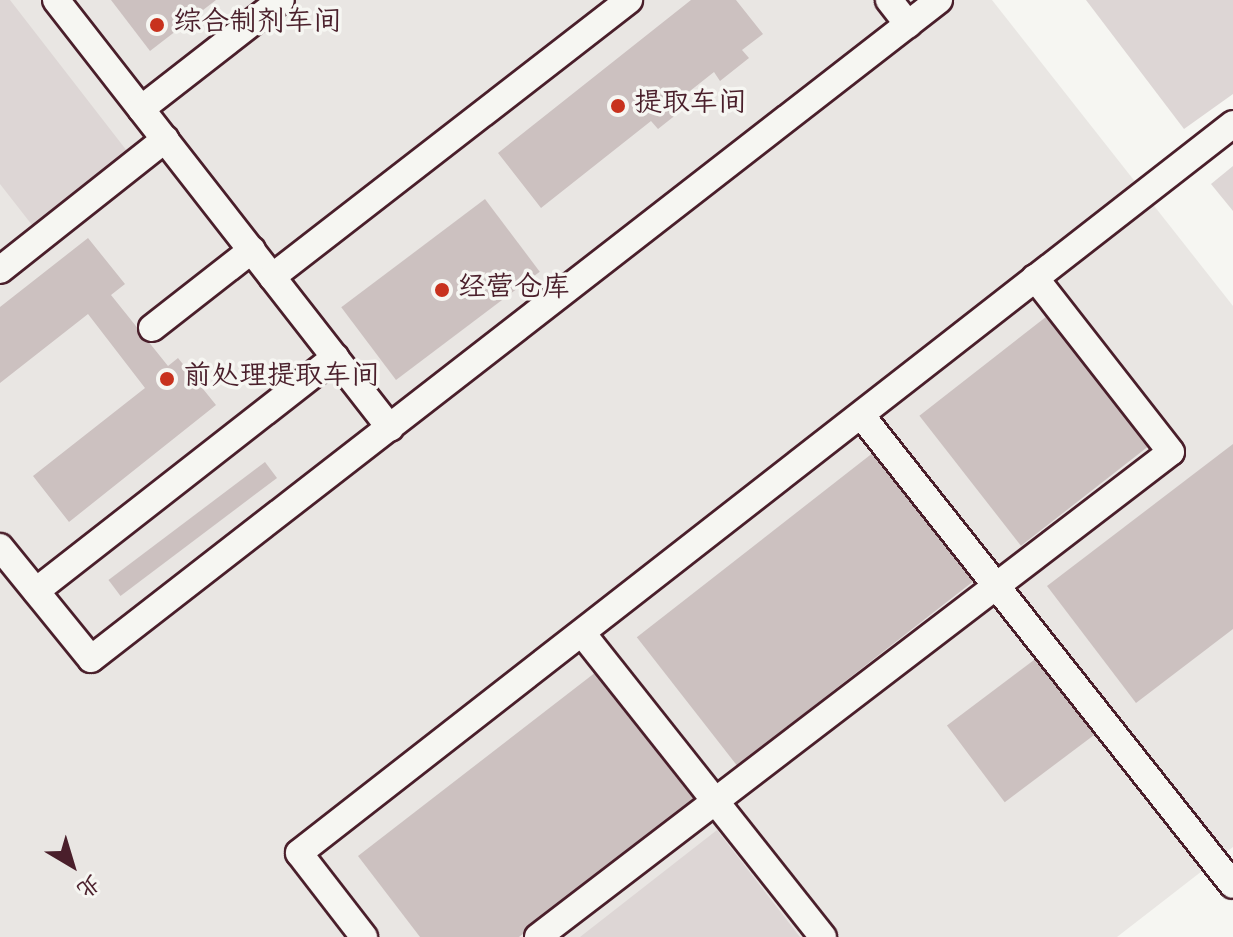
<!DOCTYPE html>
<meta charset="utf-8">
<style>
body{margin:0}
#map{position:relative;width:1233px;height:937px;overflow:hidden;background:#f6f6f2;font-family:"Gochi Hand","LXGW WenKai TC",sans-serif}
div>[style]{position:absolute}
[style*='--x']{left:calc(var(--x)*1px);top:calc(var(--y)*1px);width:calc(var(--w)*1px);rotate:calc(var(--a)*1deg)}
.built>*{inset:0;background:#e9e6e3}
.green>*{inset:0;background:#ddd6d5}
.building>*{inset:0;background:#ccc1c0;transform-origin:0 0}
.roads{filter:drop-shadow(2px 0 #4a1f2b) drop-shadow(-2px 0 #4a1f2b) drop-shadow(0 2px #4a1f2b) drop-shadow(0 -2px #4a1f2b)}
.minor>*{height:26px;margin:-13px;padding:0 13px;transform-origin:13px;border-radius:13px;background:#f6f6f2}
.dots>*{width:22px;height:22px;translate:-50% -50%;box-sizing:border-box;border:4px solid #f6f6f2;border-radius:50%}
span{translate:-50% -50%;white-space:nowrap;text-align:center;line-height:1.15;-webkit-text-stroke:7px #f6f6f2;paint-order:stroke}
.poi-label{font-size:28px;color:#4a1f2b}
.left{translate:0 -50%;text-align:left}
.north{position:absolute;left:32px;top:825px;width:80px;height:80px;-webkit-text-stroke:6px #f6f6f2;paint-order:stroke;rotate:142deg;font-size:22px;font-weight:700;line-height:32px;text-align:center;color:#4a1f2b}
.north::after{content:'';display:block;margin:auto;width:28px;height:36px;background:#4a1f2b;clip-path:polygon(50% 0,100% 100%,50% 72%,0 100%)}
</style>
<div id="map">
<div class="built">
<div style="clip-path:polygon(0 0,992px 0,1233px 306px,1233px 847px,1117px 937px,0 937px)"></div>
</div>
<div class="green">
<div style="clip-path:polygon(0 0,10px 0,127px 151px,32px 225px,0 184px)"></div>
<div style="clip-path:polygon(1086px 0,1233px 0,1233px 94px,1184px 129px)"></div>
<div style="clip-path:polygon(1233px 166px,1233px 211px,1211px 184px)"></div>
<div style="clip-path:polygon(717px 830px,800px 937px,580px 937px)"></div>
</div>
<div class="building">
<div style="clip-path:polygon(111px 0,216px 0,150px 51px)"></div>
<div style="clip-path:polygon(691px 0,736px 0,763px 34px,742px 50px,749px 58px,720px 81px,714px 72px,676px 102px,682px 110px,658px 129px,651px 121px,541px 208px,498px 153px)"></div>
<div style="left:485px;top:199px;width:91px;height:180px;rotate:53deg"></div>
<div style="clip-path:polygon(88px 238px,125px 284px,111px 295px,168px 366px,178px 358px,216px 405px,69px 522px,33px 476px,145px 388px,88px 314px,0 383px,0 307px)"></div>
<div style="left:1051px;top:313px;width:165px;height:167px;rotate:52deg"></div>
<div style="clip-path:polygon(1233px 444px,1233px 629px,1136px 703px,1047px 586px)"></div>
<div style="left:874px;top:452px;width:163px;height:301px;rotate:52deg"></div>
<div style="left:265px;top:462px;width:20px;height:196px;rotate:53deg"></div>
<div style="left:1042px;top:654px;width:96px;height:119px;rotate:53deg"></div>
<div style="clip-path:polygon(596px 672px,696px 801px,519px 937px,420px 937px,358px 856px)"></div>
</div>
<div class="roads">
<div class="minor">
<div style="--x:56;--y:0;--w:543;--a:52.03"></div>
<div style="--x:889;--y:0;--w:31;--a:52"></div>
<div style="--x:141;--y:109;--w:177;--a:-37.9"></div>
<div style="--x:0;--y:270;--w:211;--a:-38.4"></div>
<div style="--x:272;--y:277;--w:452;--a:-37.8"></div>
<div style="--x:152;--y:328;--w:127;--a:-38"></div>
<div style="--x:861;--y:415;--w:599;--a:51.64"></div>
<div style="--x:0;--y:547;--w:144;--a:50.9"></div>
<div style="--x:91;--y:659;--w:1074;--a:-37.85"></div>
<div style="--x:36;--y:591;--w:380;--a:-38"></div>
<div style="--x:582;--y:633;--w:388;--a:51.6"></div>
<div style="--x:364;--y:937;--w:106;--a:-127.7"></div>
<div style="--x:299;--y:853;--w:1185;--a:-37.97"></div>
<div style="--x:538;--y:937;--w:797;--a:-37.46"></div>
<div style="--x:1171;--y:452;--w:221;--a:-128"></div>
</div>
</div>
<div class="dots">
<div style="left:157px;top:25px;background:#c8321e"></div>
<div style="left:618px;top:106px;background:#c8321e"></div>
<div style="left:442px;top:290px;background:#c8321e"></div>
<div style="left:167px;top:379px;background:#c8321e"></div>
</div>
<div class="poi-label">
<span class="left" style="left:173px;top:25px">综合制剂车间</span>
<span class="left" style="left:634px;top:106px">提取车间</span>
<span class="left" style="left:458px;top:290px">经营仓库</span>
<span class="left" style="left:183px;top:379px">前处理提取车间</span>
</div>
<div class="north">北</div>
</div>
